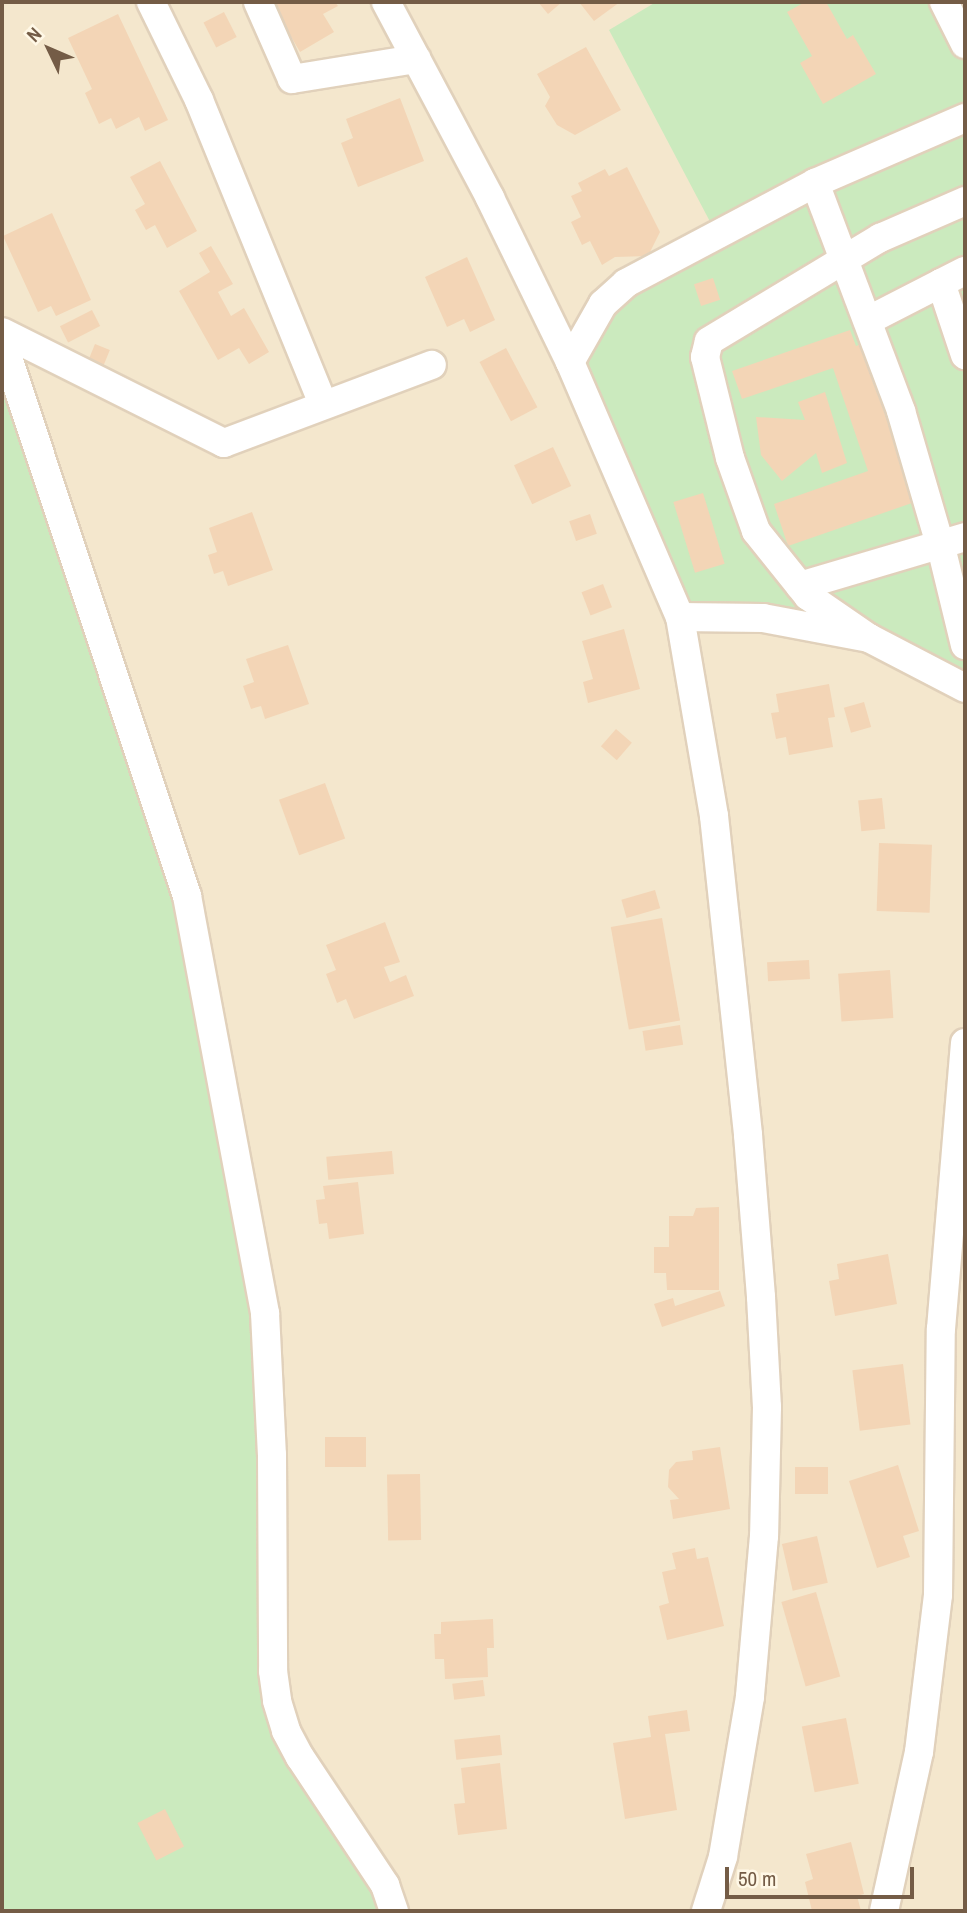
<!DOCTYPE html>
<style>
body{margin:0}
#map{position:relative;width:967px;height:1913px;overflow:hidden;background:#fdf5df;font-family:"Archivo Narrow",sans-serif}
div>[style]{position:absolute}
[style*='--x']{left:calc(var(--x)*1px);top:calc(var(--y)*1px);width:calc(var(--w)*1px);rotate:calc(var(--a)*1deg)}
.residential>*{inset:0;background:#f4e7cd}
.green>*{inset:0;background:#cbeabe}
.building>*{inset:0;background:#f3d5b6;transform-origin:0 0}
.roads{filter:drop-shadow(2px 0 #e1d1bb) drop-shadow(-2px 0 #e1d1bb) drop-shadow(0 2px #e1d1bb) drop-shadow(0 -2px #e1d1bb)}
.street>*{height:28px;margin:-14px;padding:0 14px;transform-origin:14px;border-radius:14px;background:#fff}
span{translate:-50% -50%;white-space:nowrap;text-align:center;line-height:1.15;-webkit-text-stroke:5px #fff8e6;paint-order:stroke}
.frame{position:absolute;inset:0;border:4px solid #745c46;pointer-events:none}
.north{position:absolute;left:14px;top:14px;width:70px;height:70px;-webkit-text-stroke:5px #fff8e6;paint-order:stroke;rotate:314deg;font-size:19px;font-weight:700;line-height:28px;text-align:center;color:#745c46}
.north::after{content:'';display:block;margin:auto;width:24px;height:32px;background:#745c46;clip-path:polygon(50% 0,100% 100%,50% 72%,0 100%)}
.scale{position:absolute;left:725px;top:1867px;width:189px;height:32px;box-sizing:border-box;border:4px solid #745c46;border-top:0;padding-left:9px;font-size:21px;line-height:24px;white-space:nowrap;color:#745c46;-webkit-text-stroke:5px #fff8e6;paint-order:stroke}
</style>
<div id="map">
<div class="residential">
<div style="clip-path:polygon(2px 2px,965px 2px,965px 1911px,394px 1911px,300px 1757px,2px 340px)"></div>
</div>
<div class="green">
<div style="clip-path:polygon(656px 2px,944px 2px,965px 44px,965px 688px,905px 655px,680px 617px,570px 362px,603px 304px,716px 233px,609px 30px)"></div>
<div style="clip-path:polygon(2px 340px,187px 896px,265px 1313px,277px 1701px,394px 1911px,2px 1911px)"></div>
</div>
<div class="building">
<div style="clip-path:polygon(271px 2px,335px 2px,338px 6px,323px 14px,334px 32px,300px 52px)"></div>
<div style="clip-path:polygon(538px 2px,562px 2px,548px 14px)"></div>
<div style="clip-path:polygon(579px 2px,620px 2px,594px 21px)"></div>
<div style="clip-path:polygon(805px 2px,826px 2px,847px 39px,853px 35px,876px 74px,823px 104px,800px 63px,812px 56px,787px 12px)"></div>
<div style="left:224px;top:12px;width:28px;height:23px;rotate:63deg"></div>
<div style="clip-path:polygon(118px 14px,168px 120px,145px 131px,139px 117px,116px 129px,111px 118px,99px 124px,85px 93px,92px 89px,68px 38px)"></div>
<div style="clip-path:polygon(586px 47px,621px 110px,575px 135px,557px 125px,545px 106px,550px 97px,537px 74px)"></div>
<div style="clip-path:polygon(400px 98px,424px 161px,358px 187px,341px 143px,353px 138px,346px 119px)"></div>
<div style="clip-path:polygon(160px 161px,197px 231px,167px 248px,155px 225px,146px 230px,135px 210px,145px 204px,130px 177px)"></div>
<div style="clip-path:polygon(627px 167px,660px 232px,648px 256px,615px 257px,602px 265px,590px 241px,582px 245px,571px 222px,581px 217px,571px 196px,582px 191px,578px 183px,605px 169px,609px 176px)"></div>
<div style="clip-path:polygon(52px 213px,91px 300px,56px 316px,51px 306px,38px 312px,3px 236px)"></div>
<div style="clip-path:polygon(211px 246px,233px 284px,218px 292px,231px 316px,244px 308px,269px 352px,249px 364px,239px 348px,218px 360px,179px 291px,210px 272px,199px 253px)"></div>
<div style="clip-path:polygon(467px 257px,495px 320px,470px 332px,464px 319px,447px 327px,425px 277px)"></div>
<div style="left:713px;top:278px;width:23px;height:20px;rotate:72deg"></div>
<div style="left:92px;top:310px;width:18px;height:36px;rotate:63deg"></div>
<div style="clip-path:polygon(850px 330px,856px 346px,869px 341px,913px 472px,903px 475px,912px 503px,788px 546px,774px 504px,868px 471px,833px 368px,742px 399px,732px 371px)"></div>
<div style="left:95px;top:344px;width:16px;height:19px;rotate:22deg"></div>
<div style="left:506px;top:348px;width:67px;height:30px;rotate:62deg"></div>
<div style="clip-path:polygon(825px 392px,847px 463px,822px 473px,816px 453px,782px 481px,761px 455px,756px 417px,805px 420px,798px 402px)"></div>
<div style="left:553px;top:447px;width:43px;height:43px;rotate:65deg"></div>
<div style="left:703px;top:493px;width:74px;height:31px;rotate:73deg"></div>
<div style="clip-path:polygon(252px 512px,273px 570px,228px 586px,223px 571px,214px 574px,208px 555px,217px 552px,209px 528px)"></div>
<div style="left:590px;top:514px;width:21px;height:22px;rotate:71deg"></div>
<div style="left:603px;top:584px;width:25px;height:23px;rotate:69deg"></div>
<div style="clip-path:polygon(624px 629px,640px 689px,588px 703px,583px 682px,593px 679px,582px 641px)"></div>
<div style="clip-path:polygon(288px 645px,309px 704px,265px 719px,261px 706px,251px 709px,243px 686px,254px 682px,246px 659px)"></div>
<div style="clip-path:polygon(829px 684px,835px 717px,828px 718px,833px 747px,789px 755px,786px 737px,776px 739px,771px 713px,779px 712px,776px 694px)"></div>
<div style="left:864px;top:702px;width:26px;height:21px;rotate:74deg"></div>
<div style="left:616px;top:729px;width:21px;height:23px;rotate:41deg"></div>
<div style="left:325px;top:783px;width:59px;height:49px;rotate:70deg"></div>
<div style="left:882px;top:798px;width:31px;height:24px;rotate:84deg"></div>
<div style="left:879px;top:843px;width:53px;height:68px;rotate:2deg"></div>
<div style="left:655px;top:890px;width:19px;height:35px;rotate:74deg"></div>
<div style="left:662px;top:918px;width:104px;height:52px;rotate:80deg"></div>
<div style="clip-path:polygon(385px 922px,400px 962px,384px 967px,390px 982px,406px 975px,414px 996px,354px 1019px,346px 999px,337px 1003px,326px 974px,336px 970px,326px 945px)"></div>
<div style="left:809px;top:960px;width:19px;height:42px;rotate:87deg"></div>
<div style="left:890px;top:970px;width:48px;height:52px;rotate:86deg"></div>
<div style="left:680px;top:1025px;width:20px;height:38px;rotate:81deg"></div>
<div style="left:392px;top:1151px;width:23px;height:66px;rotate:85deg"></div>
<div style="clip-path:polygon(358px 1182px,364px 1234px,329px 1239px,327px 1223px,319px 1224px,316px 1200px,325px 1199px,323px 1186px)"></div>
<div style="clip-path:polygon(719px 1207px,719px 1290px,667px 1290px,666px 1273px,654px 1273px,654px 1247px,669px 1247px,669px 1216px,693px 1216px,696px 1208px)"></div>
<div style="clip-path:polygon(888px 1254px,897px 1304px,835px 1316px,829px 1281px,839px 1279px,837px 1264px)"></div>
<div style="clip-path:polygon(720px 1291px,725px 1306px,662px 1327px,654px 1304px,673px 1298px,675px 1306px)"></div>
<div style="left:903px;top:1364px;width:61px;height:51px;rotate:83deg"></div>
<div style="left:325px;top:1437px;width:41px;height:30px"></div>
<div style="clip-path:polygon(720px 1447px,730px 1509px,673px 1519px,670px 1500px,679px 1499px,668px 1487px,669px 1470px,676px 1462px,693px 1460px,692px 1451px)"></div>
<div style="clip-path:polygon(898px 1465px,919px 1531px,903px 1536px,910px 1557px,877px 1568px,849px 1481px)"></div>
<div style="left:828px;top:1467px;width:27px;height:33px;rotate:90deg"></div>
<div style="left:420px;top:1474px;width:66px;height:33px;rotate:89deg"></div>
<div style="left:817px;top:1536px;width:48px;height:36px;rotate:77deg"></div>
<div style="clip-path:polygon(695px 1548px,697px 1559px,708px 1557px,724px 1626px,667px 1640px,659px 1606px,669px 1603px,662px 1572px,676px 1569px,672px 1553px)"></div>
<div style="left:816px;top:1592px;width:88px;height:36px;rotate:74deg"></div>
<div style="clip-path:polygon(493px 1619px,494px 1648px,487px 1648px,488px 1677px,445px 1679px,444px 1659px,435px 1659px,434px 1634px,441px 1634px,441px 1622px)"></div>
<div style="left:483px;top:1680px;width:16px;height:31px;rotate:83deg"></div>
<div style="clip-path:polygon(687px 1710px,690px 1731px,665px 1734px,677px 1810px,625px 1819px,613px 1743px,651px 1737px,648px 1716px)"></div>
<div style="left:846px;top:1718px;width:67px;height:45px;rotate:79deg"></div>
<div style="left:500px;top:1735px;width:20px;height:46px;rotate:84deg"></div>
<div style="clip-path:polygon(500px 1763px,507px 1829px,458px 1835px,454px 1804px,465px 1803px,461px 1768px)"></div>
<div style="left:165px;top:1809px;width:42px;height:31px;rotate:63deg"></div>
<div style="clip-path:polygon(851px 1842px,864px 1894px,857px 1896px,861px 1911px,812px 1911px,805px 1882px,813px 1879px,806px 1854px)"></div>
</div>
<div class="roads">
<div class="street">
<div style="--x:151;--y:2;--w:109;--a:63.9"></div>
<div style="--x:199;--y:100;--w:328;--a:67.8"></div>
<div style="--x:258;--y:2;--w:84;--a:66.2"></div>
<div style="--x:292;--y:79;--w:126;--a:-9.2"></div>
<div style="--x:386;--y:2;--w:222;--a:62"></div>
<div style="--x:490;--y:198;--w:182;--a:64"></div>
<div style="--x:570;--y:362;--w:278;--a:66.7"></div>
<div style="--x:680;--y:617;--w:202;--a:80.3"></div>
<div style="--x:714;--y:816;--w:321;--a:83.9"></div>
<div style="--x:748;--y:1135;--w:163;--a:85.4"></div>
<div style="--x:761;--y:1297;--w:110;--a:86.9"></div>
<div style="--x:767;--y:1407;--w:129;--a:91.3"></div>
<div style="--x:764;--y:1536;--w:162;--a:95"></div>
<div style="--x:750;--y:1697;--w:162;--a:99.6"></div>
<div style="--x:723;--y:1857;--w:57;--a:107.5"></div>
<div style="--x:944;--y:2;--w:47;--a:63.4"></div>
<div style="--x:965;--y:118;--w:163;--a:156.6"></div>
<div style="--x:815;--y:183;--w:244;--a:69.3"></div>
<div style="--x:901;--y:411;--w:146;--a:73.7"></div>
<div style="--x:942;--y:551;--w:97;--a:76.3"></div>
<div style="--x:941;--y:283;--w:27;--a:-27"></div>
<div style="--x:869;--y:320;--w:81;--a:-27.2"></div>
<div style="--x:941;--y:283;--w:76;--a:71.6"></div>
<div style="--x:2;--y:332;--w:248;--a:26.6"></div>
<div style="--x:224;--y:443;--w:222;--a:-20.6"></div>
<div style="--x:2;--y:340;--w:586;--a:71.6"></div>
<div style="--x:187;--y:896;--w:424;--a:79.4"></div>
<div style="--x:265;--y:1313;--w:142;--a:87.2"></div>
<div style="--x:272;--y:1455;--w:216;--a:89.7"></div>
<div style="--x:273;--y:1671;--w:30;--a:82"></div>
<div style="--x:277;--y:1701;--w:31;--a:73"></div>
<div style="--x:286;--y:1731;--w:30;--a:62"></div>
<div style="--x:300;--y:1757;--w:154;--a:56.4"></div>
<div style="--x:385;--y:1885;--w:28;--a:71"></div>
<div style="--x:570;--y:362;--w:67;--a:-60.4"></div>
<div style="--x:603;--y:304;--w:31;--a:-42"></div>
<div style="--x:626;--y:283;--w:214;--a:-27.9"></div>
<div style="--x:800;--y:586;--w:172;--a:-16.5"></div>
<div style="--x:680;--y:617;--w:83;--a:0.7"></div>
<div style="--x:763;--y:618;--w:108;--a:10.7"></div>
<div style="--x:869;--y:638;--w:108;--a:27.5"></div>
<div style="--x:869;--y:638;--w:74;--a:-145.5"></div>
<div style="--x:808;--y:596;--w:83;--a:-128.7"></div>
<div style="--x:756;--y:531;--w:77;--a:-109.6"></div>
<div style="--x:730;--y:458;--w:104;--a:-103.9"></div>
<div style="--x:705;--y:357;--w:16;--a:-76"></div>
<div style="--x:709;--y:341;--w:200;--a:-31.1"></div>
<div style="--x:880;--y:238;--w:93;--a:-23.5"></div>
<div style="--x:884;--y:1911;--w:163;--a:-77.6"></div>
<div style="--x:919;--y:1752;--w:158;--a:-83.1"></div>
<div style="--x:938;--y:1595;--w:266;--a:-89.4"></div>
<div style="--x:941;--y:1329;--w:287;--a:-85.2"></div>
</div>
</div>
<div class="frame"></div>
<div class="north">N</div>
<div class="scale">50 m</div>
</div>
